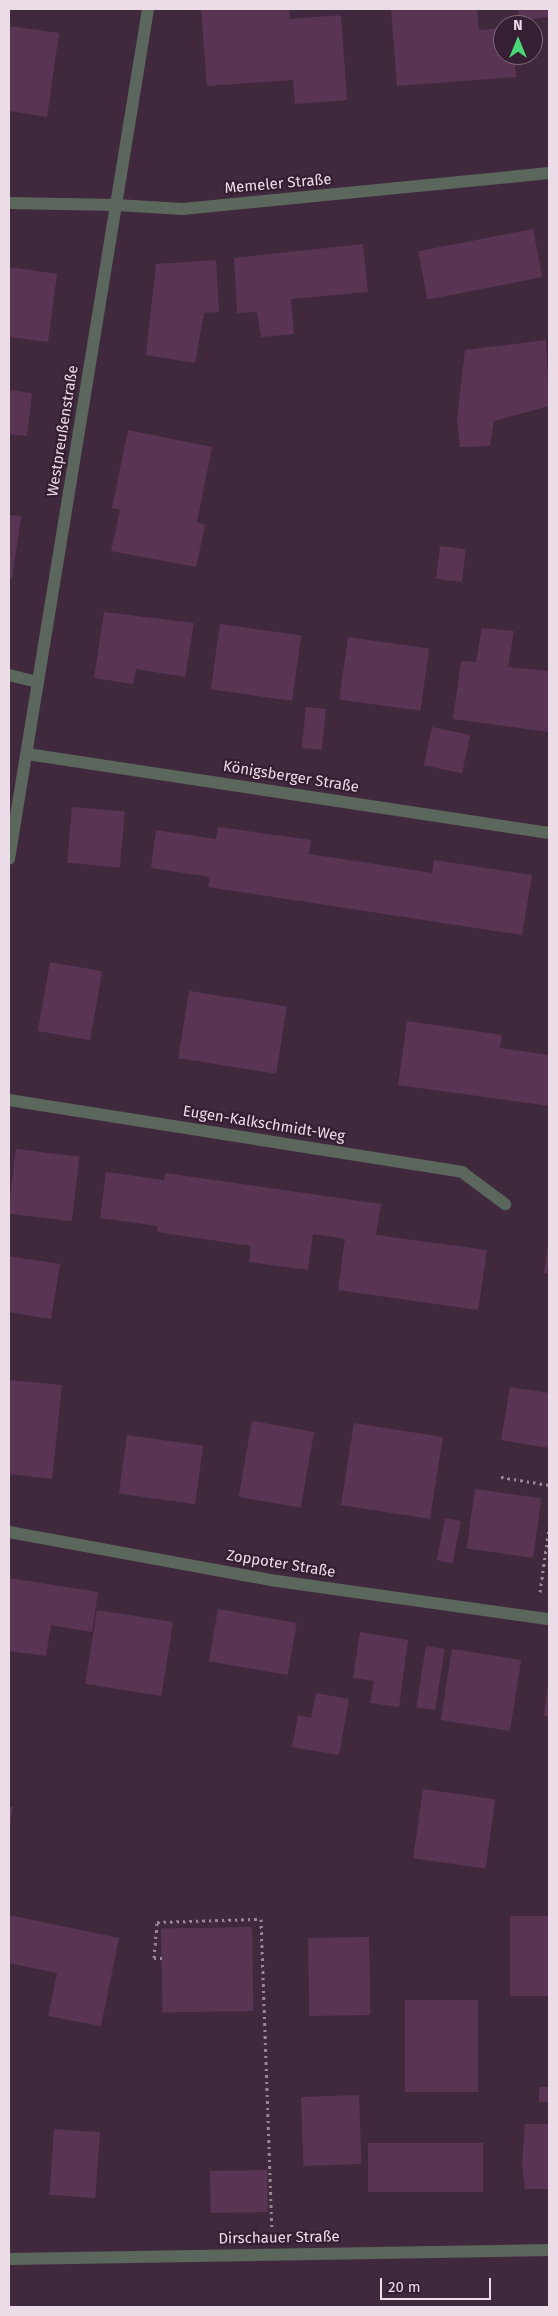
<!DOCTYPE html>
<meta charset="utf-8">
<style>
body{margin:0}
#map{position:relative;width:558px;height:2316px;overflow:hidden;background:#40293c;font-family:"Fira Sans",sans-serif}
div>[style]{position:absolute}
.building>*{inset:0;background:#593553;transform-origin:0 0}
.path>*{height:3px;margin-top:-1.5px;transform-origin:0;background:repeating-linear-gradient(90deg,#9b8897 0 2.5px,transparent 0 6.5px)}
.lane>*{height:12px;margin:-6px;padding:0 6px;transform-origin:6px;border-radius:6px;background:#5b675d}
.street>*{height:12px;margin:-6px;padding:0 6px;transform-origin:6px;border-radius:6px;background:#5b675d}
span{translate:-50% -50%;white-space:nowrap;text-align:center;line-height:1.15;-webkit-text-stroke:4.5px #361f32;paint-order:stroke}
.street-label{font-size:15px;color:#ecdce8}
.frame{position:absolute;inset:0;border:10px solid #ecdce8;pointer-events:none}
.north{position:absolute;left:493px;top:15px;width:50px;height:50px;box-sizing:border-box;background:#361f32;border:1px solid #7f6b7b;border-radius:50%;rotate:0deg;font-size:14px;font-weight:700;line-height:20px;text-align:center;color:#ecdce8}
.north::after{content:'';display:block;margin:auto;width:18px;height:22px;background:#4ad677;clip-path:polygon(50% 0,100% 100%,50% 72%,0 100%)}
.scale{position:absolute;left:380px;top:2278px;width:111px;height:22px;box-sizing:border-box;border:2px solid #ecdce8;border-top:0;padding-left:6px;font-size:15px;line-height:18px;white-space:nowrap;color:#ecdce8;-webkit-text-stroke:4px #361f32;paint-order:stroke}
</style>
<div id="map">
<div class="building">
<div style="clip-path:polygon(201px 9px,289px 9px,290px 19px,341px 15px,347px 100px,295px 104px,293px 80px,207px 86px)"></div>
<div style="clip-path:polygon(391px 9px,477px 9px,479px 30px,503px 28px,503px 55px,514px 55px,516px 77px,397px 86px)"></div>
<div style="clip-path:polygon(518px 9px,549px 9px,549px 17px,519px 20px)"></div>
<div style="clip-path:polygon(9px 26px,59px 33px,47px 117px,9px 111px)"></div>
<div style="left:533px;top:229px;width:49px;height:117px;rotate:79deg"></div>
<div style="clip-path:polygon(363px 244px,368px 292px,291px 299px,294px 334px,261px 337px,257px 312px,237px 313px,234px 258px)"></div>
<div style="clip-path:polygon(216px 260px,219px 312px,204px 313px,195px 363px,146px 355px,156px 264px)"></div>
<div style="clip-path:polygon(9px 267px,57px 274px,48px 342px,9px 337px)"></div>
<div style="clip-path:polygon(546px 340px,549px 406px,494px 421px,490px 446px,460px 447px,457px 419px,465px 350px)"></div>
<div style="clip-path:polygon(9px 390px,32px 393px,27px 436px,9px 434px)"></div>
<div style="clip-path:polygon(128px 430px,212px 447px,197px 522px,205px 525px,196px 567px,111px 551px,120px 510px,112px 508px)"></div>
<div style="clip-path:polygon(9px 515px,21px 516px,12px 579px,9px 578px)"></div>
<div style="left:440px;top:546px;width:26px;height:33px;rotate:7deg"></div>
<div style="clip-path:polygon(104px 612px,194px 623px,185px 677px,136px 669px,133px 684px,94px 678px)"></div>
<div style="left:220px;top:624px;width:82px;height:66px;rotate:8deg"></div>
<div style="clip-path:polygon(482px 628px,514px 631px,508px 667px,549px 671px,549px 732px,453px 719px,461px 661px,476px 662px)"></div>
<div style="left:348px;top:637px;width:82px;height:63px;rotate:8deg"></div>
<div style="left:306px;top:707px;width:20px;height:41px;rotate:6deg"></div>
<div style="left:432px;top:727px;width:39px;height:39px;rotate:12deg"></div>
<div style="left:72px;top:807px;width:53px;height:56px;rotate:5deg"></div>
<div style="clip-path:polygon(218px 827px,311px 840px,309px 854px,369px 863px,432px 873px,434px 860px,532px 875px,522px 935px,208px 887px,210px 877px,151px 868px,156px 830px,216px 839px)"></div>
<div style="left:50px;top:962px;width:53px;height:70px;rotate:10deg"></div>
<div style="left:189px;top:991px;width:99px;height:68px;rotate:9deg"></div>
<div style="clip-path:polygon(407px 1021px,502px 1035px,500px 1048px,549px 1055px,549px 1106px,398px 1085px)"></div>
<div style="left:16px;top:1149px;width:64px;height:65px;rotate:7deg"></div>
<div style="clip-path:polygon(106px 1172px,164px 1180px,165px 1173px,381px 1204px,376px 1235px,487px 1250px,478px 1310px,338px 1290px,345px 1239px,313px 1234px,308px 1270px,249px 1262px,251px 1246px,157px 1232px,158px 1226px,100px 1218px)"></div>
<div style="clip-path:polygon(548px 1244px,549px 1244px,549px 1274px,544px 1273px)"></div>
<div style="clip-path:polygon(9px 1256px,60px 1264px,51px 1319px,9px 1312px)"></div>
<div style="clip-path:polygon(9px 1380px,62px 1385px,52px 1479px,9px 1474px)"></div>
<div style="clip-path:polygon(510px 1387px,549px 1393px,549px 1448px,501px 1440px)"></div>
<div style="left:252px;top:1421px;width:63px;height:77px;rotate:10deg"></div>
<div style="left:354px;top:1423px;width:90px;height:83px;rotate:9deg"></div>
<div style="left:127px;top:1435px;width:77px;height:59px;rotate:8deg"></div>
<div style="left:475px;top:1489px;width:67px;height:60px;rotate:8deg"></div>
<div style="left:445px;top:1518px;width:16px;height:43px;rotate:11deg"></div>
<div style="clip-path:polygon(9px 1578px,98px 1592px,92px 1632px,51px 1625px,46px 1656px,9px 1651px)"></div>
<div style="left:218px;top:1609px;width:80px;height:53px;rotate:10deg"></div>
<div style="left:97px;top:1610px;width:77px;height:75px;rotate:9deg"></div>
<div style="clip-path:polygon(360px 1632px,408px 1640px,399px 1707px,370px 1703px,374px 1681px,353px 1678px)"></div>
<div style="left:426px;top:1646px;width:19px;height:62px;rotate:9deg"></div>
<div style="left:452px;top:1649px;width:70px;height:72px;rotate:9deg"></div>
<div style="clip-path:polygon(548px 1684px,549px 1685px,549px 1717px,544px 1716px)"></div>
<div style="clip-path:polygon(316px 1693px,349px 1699px,339px 1755px,292px 1747px,298px 1715px,311px 1718px)"></div>
<div style="left:423px;top:1789px;width:73px;height:70px;rotate:8deg"></div>
<div style="clip-path:polygon(9px 1806px,13px 1807px,10px 1827px,9px 1827px)"></div>
<div style="clip-path:polygon(9px 1915px,119px 1938px,101px 2026px,48px 2016px,57px 1973px,9px 1963px)"></div>
<div style="left:549px;top:1916px;width:80px;height:39px;rotate:90deg"></div>
<div style="left:252px;top:1927px;width:84px;height:91px;rotate:89deg"></div>
<div style="left:369px;top:1937px;width:78px;height:61px;rotate:89deg"></div>
<div style="left:405px;top:2000px;width:73px;height:92px"></div>
<div style="left:539px;top:2087px;width:10px;height:15px"></div>
<div style="left:359px;top:2095px;width:69px;height:58px;rotate:88deg"></div>
<div style="clip-path:polygon(525px 2124px,549px 2124px,549px 2189px,525px 2189px,522px 2164px)"></div>
<div style="left:54px;top:2129px;width:46px;height:66px;rotate:4deg"></div>
<div style="left:368px;top:2143px;width:115px;height:49px"></div>
<div style="left:267px;top:2170px;width:42px;height:57px;rotate:89deg"></div>
</div>
<div class="path">
<div style="left:501px;top:1477px;width:49px;rotate:9.5deg"></div>
<div style="left:540px;top:1592px;width:65px;rotate:-82deg"></div>
<div style="left:162px;top:1958px;width:8px;rotate:180deg"></div>
<div style="left:154px;top:1958px;width:36px;rotate:-85deg"></div>
<div style="left:157px;top:1922px;width:104px;rotate:-1.7deg"></div>
<div style="left:261px;top:1919px;width:310px;rotate:88deg"></div>
</div>
<div class="lane">
<div style="left:9px;top:203px;width:107px;rotate:1.1deg"></div>
</div>
<div class="street">
<div style="left:116px;top:205px;width:67px;rotate:3.4deg"></div>
<div style="left:183px;top:209px;width:368px;rotate:-5.6deg"></div>
<div style="left:9px;top:675px;width:30px;rotate:14deg"></div>
<div style="left:27px;top:754px;width:528px;rotate:8.61deg"></div>
<div style="left:9px;top:859px;width:861px;rotate:-80.71deg"></div>
<div style="left:9px;top:1100px;width:459px;rotate:9deg"></div>
<div style="left:462px;top:1172px;width:54px;rotate:36.7deg"></div>
<div style="left:9px;top:1532px;width:272px;rotate:10.4deg"></div>
<div style="left:277px;top:1581px;width:275px;rotate:8deg"></div>
<div style="left:9px;top:2259px;width:540px;rotate:-0.95deg"></div>
</div>
<div class="street-label">
<span style="left:278px;top:184px;rotate:-5deg">Memeler Straße</span>
<span style="left:63px;top:431px;rotate:-81deg">Westpreußenstraße</span>
<span style="left:291px;top:777px;rotate:9deg">Königsberger Straße</span>
<span style="left:264px;top:1124px;rotate:9deg">Eugen-Kalkschmidt-Weg</span>
<span style="left:281px;top:1564px;rotate:9deg">Zoppoter Straße</span>
<span style="left:279px;top:2238px;rotate:-1deg">Dirschauer Straße</span>
</div>
<div class="frame"></div>
<div class="north">N</div>
<div class="scale">20 m</div>
</div>
